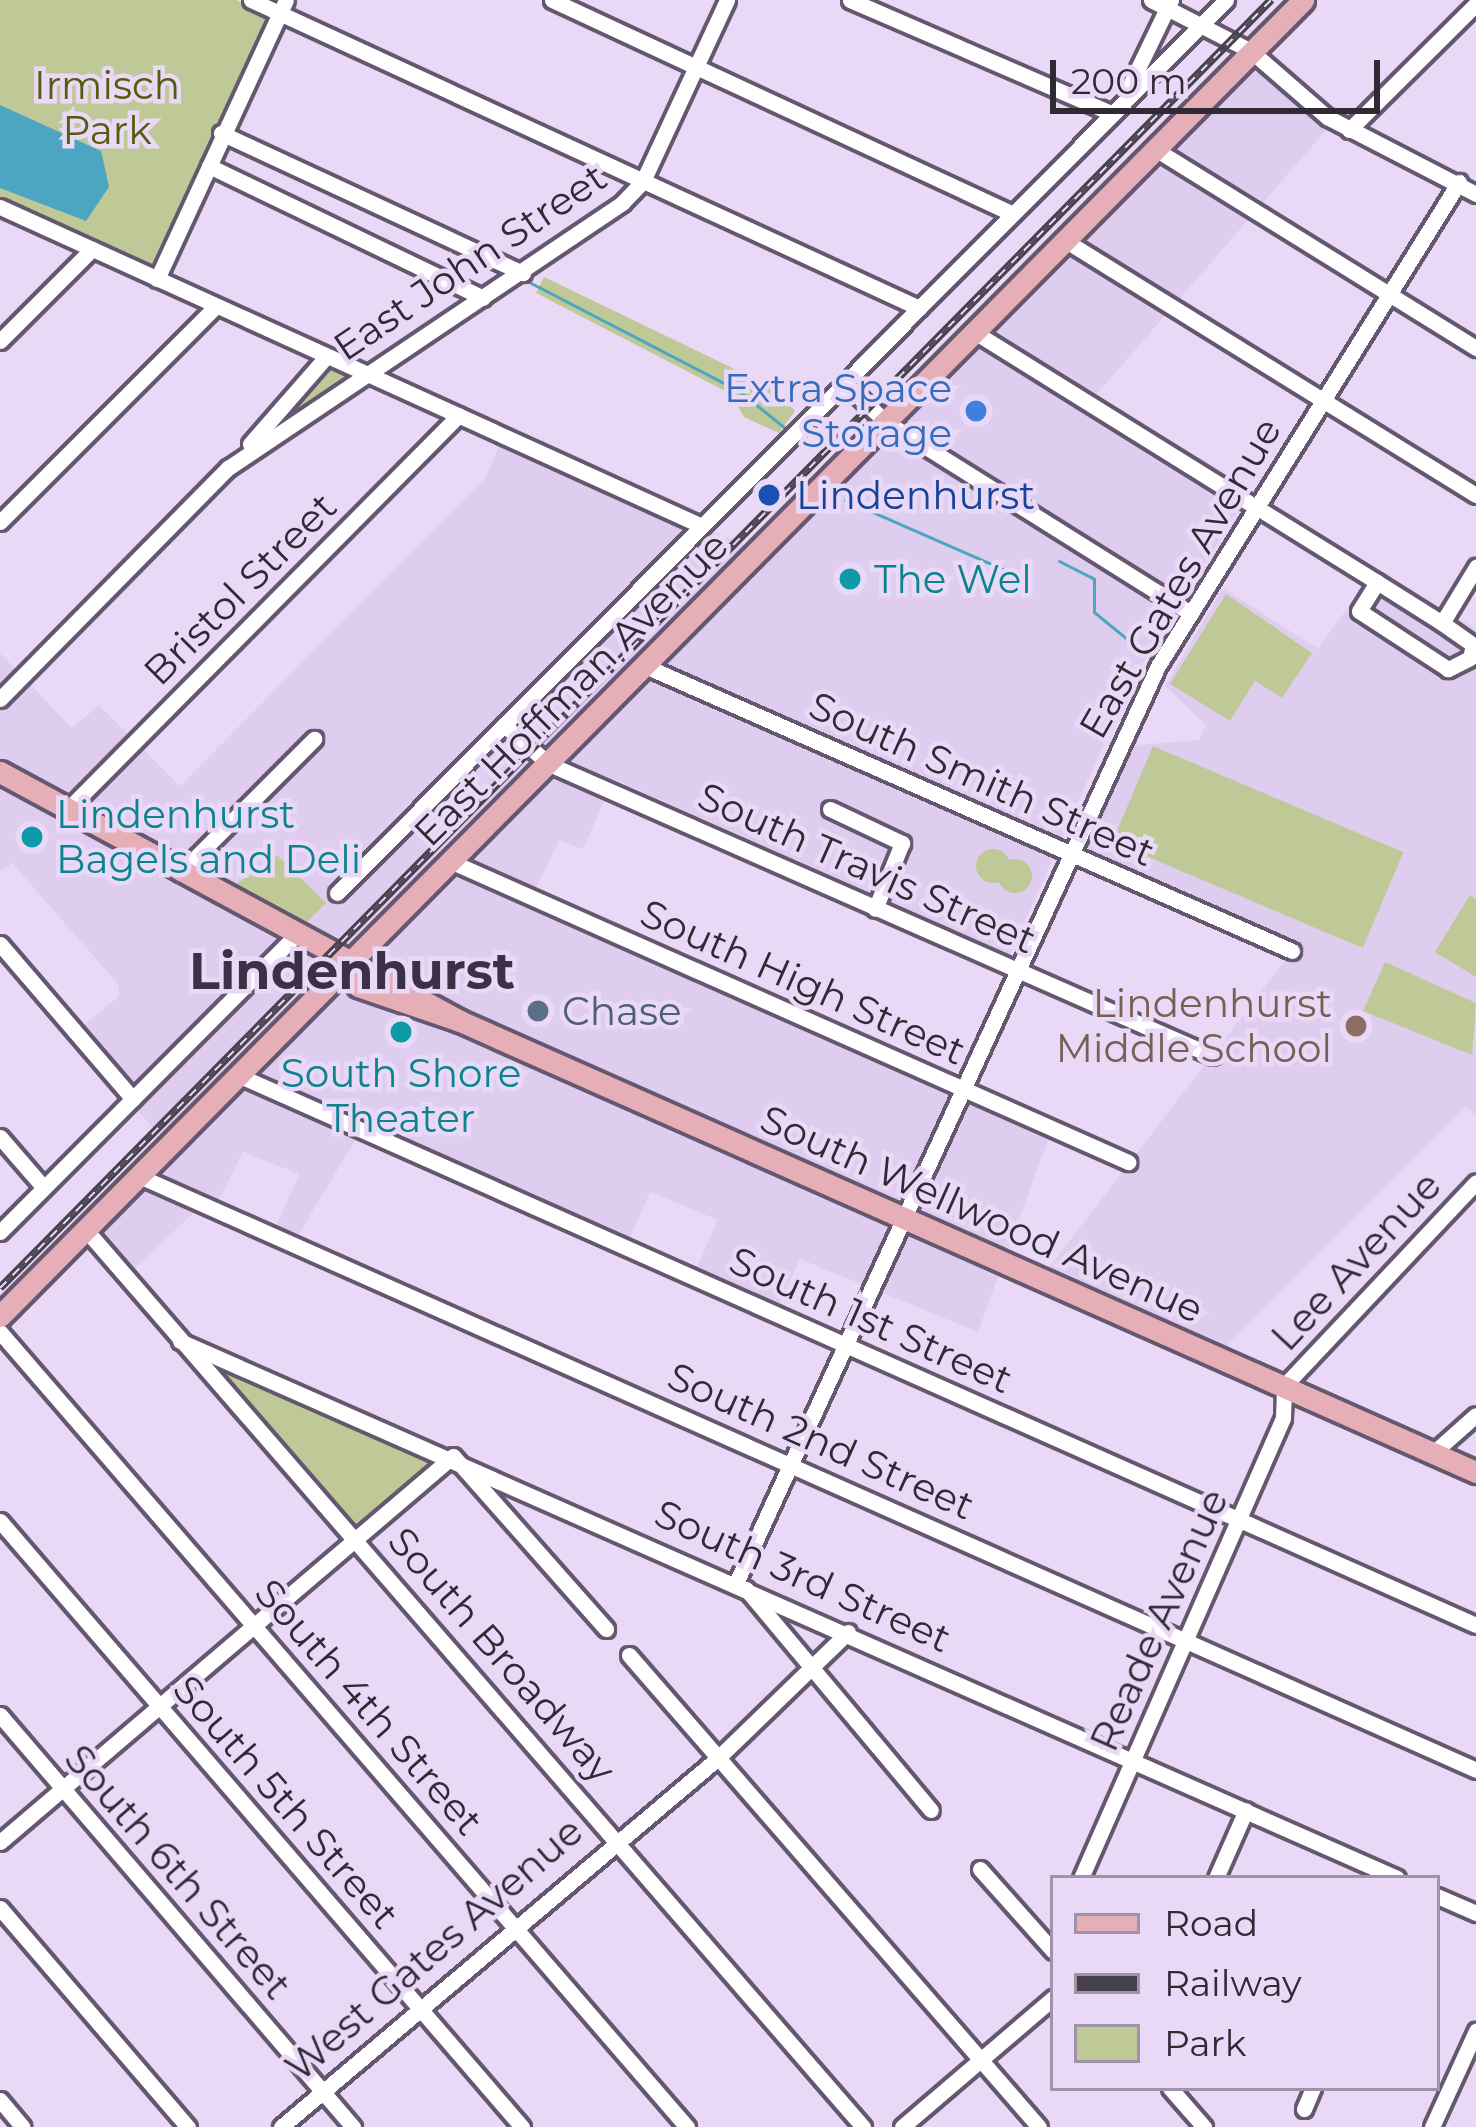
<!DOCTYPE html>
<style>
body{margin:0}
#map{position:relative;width:1476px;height:2127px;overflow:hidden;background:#e9d9f6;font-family:Montserrat,sans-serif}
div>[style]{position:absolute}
.built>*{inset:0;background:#dfcdf0}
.green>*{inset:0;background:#bfc897;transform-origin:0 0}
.round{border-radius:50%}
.water>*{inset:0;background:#4da6c1}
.stream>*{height:3px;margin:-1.5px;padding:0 1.5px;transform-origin:1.5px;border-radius:1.5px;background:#4da6c1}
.roads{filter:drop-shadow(3px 0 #655770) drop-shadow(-3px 0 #655770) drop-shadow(0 3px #655770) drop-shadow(0 -3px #655770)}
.minor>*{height:15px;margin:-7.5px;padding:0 7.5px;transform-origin:7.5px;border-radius:7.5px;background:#fff}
.major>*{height:21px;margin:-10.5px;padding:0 10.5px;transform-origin:10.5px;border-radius:10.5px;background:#e6afb8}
.rail>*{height:8px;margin-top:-4px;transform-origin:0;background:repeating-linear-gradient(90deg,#e9d9f6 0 9px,#47404d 0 18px);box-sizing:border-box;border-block:3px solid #47404d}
.dots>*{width:33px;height:33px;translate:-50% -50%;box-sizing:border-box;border:6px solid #e9d9f6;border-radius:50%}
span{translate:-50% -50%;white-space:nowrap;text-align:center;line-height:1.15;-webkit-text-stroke:9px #e9d9f6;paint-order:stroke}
.park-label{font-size:39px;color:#535d0d}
.street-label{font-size:39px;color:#302a35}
.shop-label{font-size:39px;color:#366cbe}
.right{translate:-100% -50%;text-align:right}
.transit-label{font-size:39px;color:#164399}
.left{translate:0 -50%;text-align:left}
.culture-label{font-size:39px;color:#0d838f}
.education-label{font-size:39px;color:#785e54}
.service-label{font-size:39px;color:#4e5e75}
.district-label{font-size:51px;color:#3c3047;font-weight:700}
.legend{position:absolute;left:1050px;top:1875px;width:390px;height:216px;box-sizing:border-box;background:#e9d9f6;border:3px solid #9f93a9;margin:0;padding:15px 21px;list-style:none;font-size:36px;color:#302a35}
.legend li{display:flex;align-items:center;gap:24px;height:60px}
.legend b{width:60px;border:3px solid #9f93a9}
.scale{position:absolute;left:1050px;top:60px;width:330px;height:54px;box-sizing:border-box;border:6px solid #302a35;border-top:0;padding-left:15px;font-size:36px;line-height:42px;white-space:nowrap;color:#302a35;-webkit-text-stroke:9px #e9d9f6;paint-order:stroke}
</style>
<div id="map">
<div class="built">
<div style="clip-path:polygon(1254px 67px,1327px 129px,1096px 395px,1251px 489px,1131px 683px,1010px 955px,614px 779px,583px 849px,559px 840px,533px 895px,1053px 1126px,978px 1332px,800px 1259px,776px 1312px,693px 1276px,718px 1220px,650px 1192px,627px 1245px,363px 1127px,294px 1242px,274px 1232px,299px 1174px,243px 1152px,216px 1206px,206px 1201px,129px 1274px,90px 1230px,172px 1149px,71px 1036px,119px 996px,118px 984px,12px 863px,0 871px,0 653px,72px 728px,99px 705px,180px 786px,486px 477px,502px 439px,767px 555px)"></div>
<div style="clip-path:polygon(1376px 568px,1476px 629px,1476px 1116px,1466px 1106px,1227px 1346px,1048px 1269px,1295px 947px,1083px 846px,1135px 745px,1199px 740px,1206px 725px,1165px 686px,1223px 588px,1318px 649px)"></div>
</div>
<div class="green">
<div style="clip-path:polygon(0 0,236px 0,268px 15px,152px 264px,0 200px)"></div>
<div style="clip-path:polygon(544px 277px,776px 389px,795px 411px,779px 433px,744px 417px,731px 394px,536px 293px)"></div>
<div style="clip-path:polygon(329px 366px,350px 377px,271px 429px,272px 425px)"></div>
<div style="clip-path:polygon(1226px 594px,1312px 653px,1282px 698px,1255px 681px,1230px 721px,1170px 684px)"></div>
<div style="left:1153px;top:746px;width:272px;height:104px;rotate:23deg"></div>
<div class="round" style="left:976px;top:849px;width:34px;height:34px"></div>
<div style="clip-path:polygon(277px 855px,326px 903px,293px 936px,221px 895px)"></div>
<div class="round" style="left:998px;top:859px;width:34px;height:34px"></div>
<div style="clip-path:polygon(1470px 895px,1476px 899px,1476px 977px,1435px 952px)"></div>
<div style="clip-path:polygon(1385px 962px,1476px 1003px,1472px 1055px,1363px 1011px)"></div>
<div style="clip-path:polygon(196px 1353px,440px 1459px,357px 1529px)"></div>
</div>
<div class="water">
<div style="clip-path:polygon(0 105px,101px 151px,109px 187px,86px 221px,0 188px)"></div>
</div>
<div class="stream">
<div style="left:529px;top:282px;width:237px;rotate:27.4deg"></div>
<div style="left:739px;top:391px;width:59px;rotate:38.8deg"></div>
<div style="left:845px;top:500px;width:180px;rotate:23.6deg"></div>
<div style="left:1059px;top:561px;width:39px;rotate:27deg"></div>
<div style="left:1094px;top:579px;width:33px;rotate:90deg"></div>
<div style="left:1094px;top:612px;width:63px;rotate:39.2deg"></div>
</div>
<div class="roads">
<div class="minor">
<div style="left:251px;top:0;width:736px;rotate:24.75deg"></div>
<div style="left:552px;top:0;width:508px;rotate:24.9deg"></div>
<div style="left:850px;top:0;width:284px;rotate:23.4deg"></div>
<div style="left:1151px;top:0;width:112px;rotate:27deg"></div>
<div style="left:1251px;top:51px;width:101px;rotate:41deg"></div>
<div style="left:1327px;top:117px;width:168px;rotate:27.3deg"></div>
<div style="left:1128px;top:89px;width:99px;rotate:-64.2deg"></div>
<div style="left:1349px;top:130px;width:179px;rotate:-44.8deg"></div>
<div style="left:221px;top:133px;width:333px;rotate:24.9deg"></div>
<div style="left:1155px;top:149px;width:378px;rotate:31.8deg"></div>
<div style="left:209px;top:166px;width:304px;rotate:25.7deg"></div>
<div style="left:0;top:207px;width:771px;rotate:24.44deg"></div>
<div style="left:1066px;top:241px;width:482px;rotate:31.8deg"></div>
<div style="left:157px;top:279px;width:307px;rotate:-65.2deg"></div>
<div style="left:976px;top:333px;width:330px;rotate:31.9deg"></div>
<div style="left:1256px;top:507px;width:142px;rotate:31.8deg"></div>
<div style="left:1377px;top:582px;width:77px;rotate:32.2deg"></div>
<div style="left:1442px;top:623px;width:38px;rotate:35deg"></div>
<div style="left:1473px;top:645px;width:13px;rotate:103deg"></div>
<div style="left:1470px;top:658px;width:25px;rotate:153deg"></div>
<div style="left:1448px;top:669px;width:106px;rotate:-146.9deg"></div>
<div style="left:1359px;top:611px;width:34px;rotate:-58deg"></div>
<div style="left:0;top:341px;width:130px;rotate:-45deg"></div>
<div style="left:843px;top:382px;width:59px;rotate:42.9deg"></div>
<div style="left:886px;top:422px;width:360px;rotate:32.1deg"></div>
<div style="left:250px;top:444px;width:116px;rotate:-48.9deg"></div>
<div style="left:0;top:522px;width:303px;rotate:-45deg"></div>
<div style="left:1442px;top:623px;width:66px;rotate:-58.7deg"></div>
<div style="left:645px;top:666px;width:707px;rotate:23.77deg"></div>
<div style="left:0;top:699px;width:325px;rotate:-45.4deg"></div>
<div style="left:228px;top:468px;width:475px;rotate:-33.9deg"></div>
<div style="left:622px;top:203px;width:30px;rotate:-46deg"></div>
<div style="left:643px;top:181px;width:200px;rotate:-65.1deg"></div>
<div style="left:504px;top:725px;width:60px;rotate:40.9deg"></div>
<div style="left:549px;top:764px;width:725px;rotate:23.74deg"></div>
<div style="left:830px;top:809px;width:80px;rotate:25.3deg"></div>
<div style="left:902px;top:843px;width:71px;rotate:112.2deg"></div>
<div style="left:67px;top:810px;width:556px;rotate:-45.22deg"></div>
<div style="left:452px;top:862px;width:740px;rotate:23.93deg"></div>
<div style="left:180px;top:873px;width:190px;rotate:-45deg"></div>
<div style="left:337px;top:893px;width:1260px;rotate:-45.13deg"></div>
<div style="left:0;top:944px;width:204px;rotate:49.4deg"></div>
<div style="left:240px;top:1076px;width:1352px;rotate:23.95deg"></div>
<div style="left:0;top:1137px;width:67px;rotate:49.2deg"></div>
<div style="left:139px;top:1176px;width:1463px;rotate:23.95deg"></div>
<div style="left:86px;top:1230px;width:1187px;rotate:49.1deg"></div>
<div style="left:0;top:1232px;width:415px;rotate:-45.1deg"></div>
<div style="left:0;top:1332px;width:1051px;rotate:49.17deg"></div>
<div style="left:180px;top:1341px;width:1330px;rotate:23.81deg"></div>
<div style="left:1433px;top:1453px;width:57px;rotate:-41.5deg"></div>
<div style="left:0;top:1521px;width:800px;rotate:49.26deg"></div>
<div style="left:736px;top:1583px;width:1009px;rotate:-65.29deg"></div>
<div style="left:1158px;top:666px;width:570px;rotate:-58.12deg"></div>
<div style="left:746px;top:1589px;width:288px;rotate:50.1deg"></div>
<div style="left:629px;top:1655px;width:625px;rotate:49.02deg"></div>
<div style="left:0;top:1715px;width:543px;rotate:49.41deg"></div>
<div style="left:0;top:1842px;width:595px;rotate:-40.43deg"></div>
<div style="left:453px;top:1456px;width:231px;rotate:48.5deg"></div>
<div style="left:980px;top:1869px;width:110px;rotate:48.3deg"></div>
<div style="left:1081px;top:1878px;width:502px;rotate:-66.29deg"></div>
<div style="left:1283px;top:1418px;width:32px;rotate:-88deg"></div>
<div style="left:1284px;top:1386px;width:280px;rotate:-46.7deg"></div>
<div style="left:1216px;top:1878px;width:74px;rotate:-66.2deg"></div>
<div style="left:1437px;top:1896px;width:43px;rotate:23.6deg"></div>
<div style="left:0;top:1908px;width:289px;rotate:49.4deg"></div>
<div style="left:1170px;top:2088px;width:52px;rotate:48.9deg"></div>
<div style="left:0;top:2100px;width:35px;rotate:50deg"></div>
<div style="left:1304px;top:2109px;width:23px;rotate:-67deg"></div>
<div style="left:281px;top:2127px;width:572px;rotate:-40.18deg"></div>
<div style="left:718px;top:1758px;width:181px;rotate:-44.1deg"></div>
<div style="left:902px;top:2127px;width:199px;rotate:-40.5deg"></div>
<div style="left:1432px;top:2127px;width:106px;rotate:-65.4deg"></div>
</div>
<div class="major">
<div style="left:0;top:772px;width:523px;rotate:28.43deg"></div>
<div style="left:347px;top:969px;width:20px;rotate:57deg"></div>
<div style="left:358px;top:986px;width:108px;rotate:18.9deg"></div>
<div style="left:460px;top:1021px;width:1112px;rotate:23.94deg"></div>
<div style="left:0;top:1316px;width:1852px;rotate:-45.28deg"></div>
</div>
</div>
<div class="rail">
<div style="left:0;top:1288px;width:1810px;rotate:-45.38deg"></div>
</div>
<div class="dots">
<div style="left:976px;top:411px;background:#3f7fe0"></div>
<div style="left:769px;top:495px;background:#1a4fb4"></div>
<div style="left:850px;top:579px;background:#0f9aa8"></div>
<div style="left:32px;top:837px;background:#0f9aa8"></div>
<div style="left:538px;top:1011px;background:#5c6f8a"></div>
<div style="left:1356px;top:1026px;background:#8d6e63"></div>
<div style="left:401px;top:1032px;background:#0f9aa8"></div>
</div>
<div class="park-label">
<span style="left:107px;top:108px">Irmisch<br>Park</span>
</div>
<div class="street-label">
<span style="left:470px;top:262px;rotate:-34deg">East John Street</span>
<span style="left:1180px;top:578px;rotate:-60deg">East Gates Avenue</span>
<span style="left:240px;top:589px;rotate:-45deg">Bristol Street</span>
<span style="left:571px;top:689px;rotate:-45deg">East Hoffman Avenue</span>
<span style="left:982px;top:779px;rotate:24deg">South Smith Street</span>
<span style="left:867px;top:868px;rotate:24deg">South Travis Street</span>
<span style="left:803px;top:982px;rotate:24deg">South High Street</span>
<span style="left:982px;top:1214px;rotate:24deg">South Wellwood Avenue</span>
<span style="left:1356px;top:1261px;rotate:-47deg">Lee Avenue</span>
<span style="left:871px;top:1320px;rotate:24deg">South 1st Street</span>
<span style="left:821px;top:1441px;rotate:24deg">South 2nd Street</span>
<span style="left:803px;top:1576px;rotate:24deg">South 3rd Street</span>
<span style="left:1159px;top:1620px;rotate:-66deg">Reade Avenue</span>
<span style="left:502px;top:1655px;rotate:49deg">South Broadway</span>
<span style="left:369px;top:1707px;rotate:49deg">South 4th Street</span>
<span style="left:286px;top:1802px;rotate:49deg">South 5th Street</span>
<span style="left:178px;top:1872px;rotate:49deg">South 6th Street</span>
<span style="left:434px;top:1949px;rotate:-41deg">West Gates Avenue</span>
</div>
<div class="shop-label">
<span class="right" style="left:952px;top:411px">Extra Space<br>Storage</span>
</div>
<div class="transit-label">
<span class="left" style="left:796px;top:495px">Lindenhurst</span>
</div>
<div class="culture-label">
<span class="left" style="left:874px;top:579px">The Wel</span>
<span class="left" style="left:56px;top:837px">Lindenhurst<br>Bagels and Deli</span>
<span style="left:401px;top:1096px">South Shore<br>Theater</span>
</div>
<div class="education-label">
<span class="right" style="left:1332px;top:1026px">Lindenhurst<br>Middle School</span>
</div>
<div class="service-label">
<span class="left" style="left:562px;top:1011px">Chase</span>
</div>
<div class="district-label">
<span style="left:352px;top:971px">Lindenhurst</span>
</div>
<ul class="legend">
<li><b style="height:15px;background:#e6afb8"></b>Road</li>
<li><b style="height:15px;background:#47404d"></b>Railway</li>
<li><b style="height:33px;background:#bfc897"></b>Park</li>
</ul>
<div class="scale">200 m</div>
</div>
